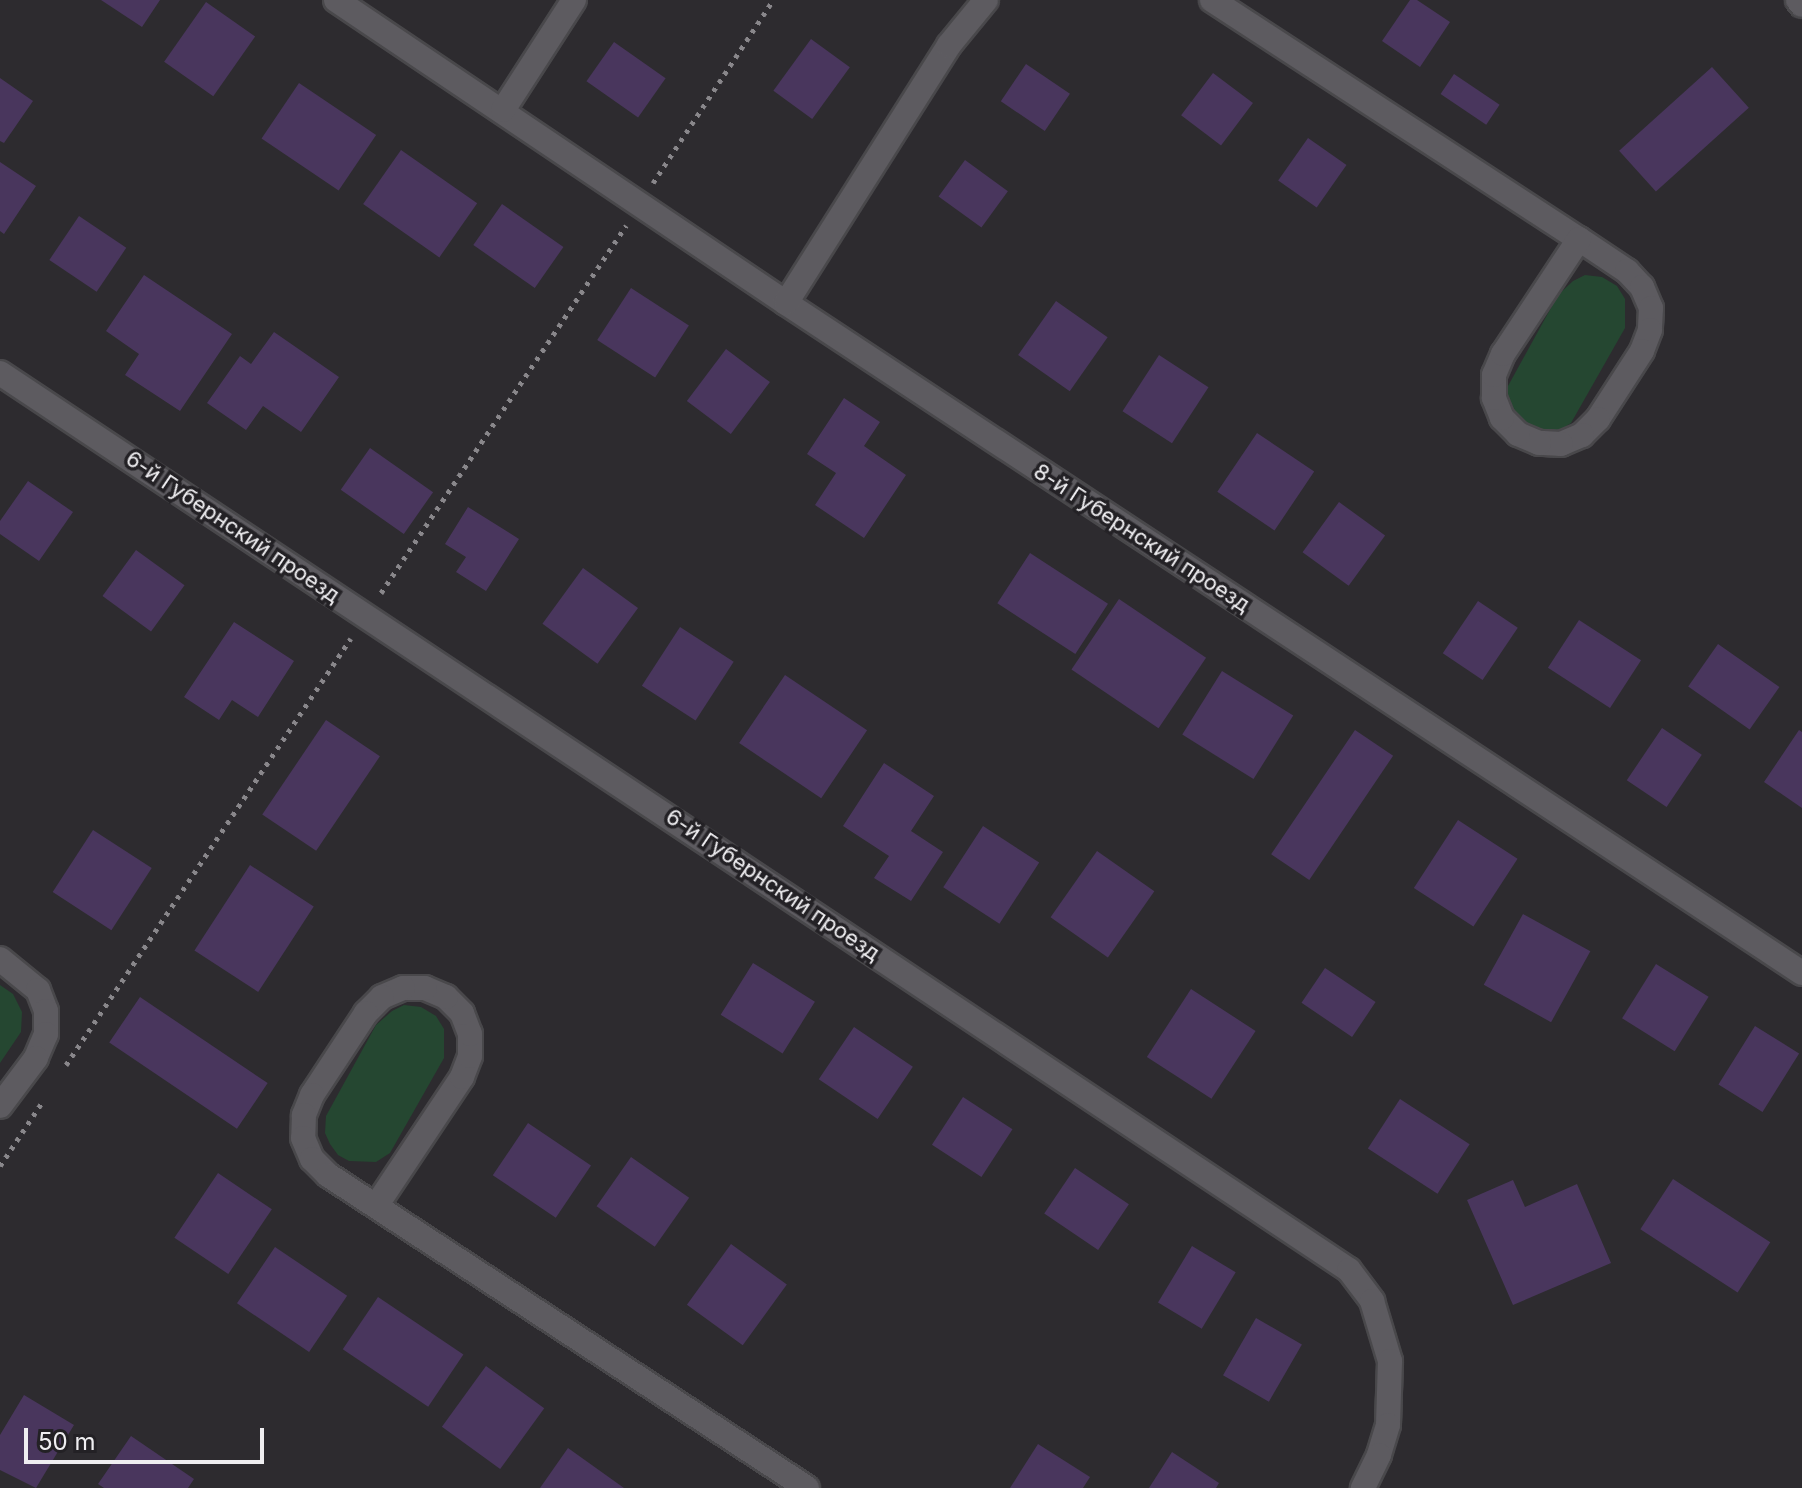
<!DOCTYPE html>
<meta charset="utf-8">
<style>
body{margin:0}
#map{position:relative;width:1802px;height:1488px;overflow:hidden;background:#2d2b2f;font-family:Inter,sans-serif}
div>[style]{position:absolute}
.green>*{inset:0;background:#254731}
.building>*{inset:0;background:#49365d;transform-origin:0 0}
.path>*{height:5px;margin-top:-2.5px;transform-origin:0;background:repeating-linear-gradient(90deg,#89878b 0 4px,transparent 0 10px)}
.roads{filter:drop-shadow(2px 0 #49484b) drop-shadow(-2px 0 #49484b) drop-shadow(0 2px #49484b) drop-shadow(0 -2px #49484b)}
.minor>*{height:24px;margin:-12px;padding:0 12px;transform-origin:12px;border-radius:12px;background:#5d5b60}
.tertiary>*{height:24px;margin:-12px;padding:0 12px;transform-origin:12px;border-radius:12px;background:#5d5b60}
span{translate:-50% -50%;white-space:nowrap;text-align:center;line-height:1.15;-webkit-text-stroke:7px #232125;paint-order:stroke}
.street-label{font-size:22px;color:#efeef1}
.scale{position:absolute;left:24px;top:1428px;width:240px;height:36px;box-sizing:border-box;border:4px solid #efeef1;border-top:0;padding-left:10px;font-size:24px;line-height:28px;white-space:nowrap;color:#efeef1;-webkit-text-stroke:6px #232125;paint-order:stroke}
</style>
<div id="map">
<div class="green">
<div style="clip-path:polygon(1585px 275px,1602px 277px,1617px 286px,1625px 299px,1625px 328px,1571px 423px,1557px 432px,1544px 433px,1519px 425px,1506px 403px,1508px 386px,1558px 295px,1573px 281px)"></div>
<div style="clip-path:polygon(0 985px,13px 994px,22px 1012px,21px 1032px,0 1063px)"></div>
<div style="clip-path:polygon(404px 1005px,421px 1007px,436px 1016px,444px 1029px,444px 1058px,390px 1153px,376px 1162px,349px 1161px,338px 1155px,330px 1144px,325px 1133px,326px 1116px,376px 1025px,392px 1011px)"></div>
</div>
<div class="building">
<div style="clip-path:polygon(101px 0,160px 0,142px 27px)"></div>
<div style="clip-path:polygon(1410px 0,1417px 0,1450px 22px,1420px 67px,1382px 41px)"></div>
<div style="left:206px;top:2px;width:60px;height:73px;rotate:35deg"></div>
<div style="left:811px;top:39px;width:48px;height:64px;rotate:36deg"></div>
<div style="left:614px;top:42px;width:63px;height:48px;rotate:35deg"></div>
<div style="left:1026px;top:64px;width:53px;height:45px;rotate:34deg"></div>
<div style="left:1712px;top:67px;width:55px;height:125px;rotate:48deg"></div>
<div style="left:1213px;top:73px;width:50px;height:53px;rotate:37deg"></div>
<div style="left:1454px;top:74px;width:55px;height:24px;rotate:34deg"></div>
<div style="clip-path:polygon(0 78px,33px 101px,4px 143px,0 141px)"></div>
<div style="left:299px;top:83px;width:93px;height:67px;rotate:34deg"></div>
<div style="left:1308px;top:138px;width:47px;height:52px;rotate:35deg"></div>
<div style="left:401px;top:150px;width:93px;height:66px;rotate:35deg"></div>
<div style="left:965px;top:160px;width:53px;height:45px;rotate:36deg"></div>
<div style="clip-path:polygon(0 162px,36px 186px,4px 234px,0 231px)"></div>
<div style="left:502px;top:204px;width:75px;height:50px;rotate:35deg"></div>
<div style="left:79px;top:216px;width:57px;height:53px;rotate:34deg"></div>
<div style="clip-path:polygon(144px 275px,232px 334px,180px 411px,125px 375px,139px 354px,106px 331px)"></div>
<div style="left:631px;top:288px;width:69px;height:62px;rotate:33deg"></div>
<div style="left:1056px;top:301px;width:63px;height:66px;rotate:35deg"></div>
<div style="clip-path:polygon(274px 332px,339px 377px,301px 432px,263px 406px,246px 430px,207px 403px,240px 356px,251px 364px)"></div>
<div style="left:726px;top:349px;width:55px;height:65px;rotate:37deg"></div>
<div style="left:1159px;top:355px;width:59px;height:67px;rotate:33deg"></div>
<div style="clip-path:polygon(844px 398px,880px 422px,864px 446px,906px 475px,864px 538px,815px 505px,836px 473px,807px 454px)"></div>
<div style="left:1257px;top:433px;width:69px;height:71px;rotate:34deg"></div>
<div style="left:370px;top:448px;width:77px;height:51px;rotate:35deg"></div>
<div style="clip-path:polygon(28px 481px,73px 512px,39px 561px,0 534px,0 521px)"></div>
<div style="left:1339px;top:502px;width:57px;height:62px;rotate:36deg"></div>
<div style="clip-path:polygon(468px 507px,519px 539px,486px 591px,456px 572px,466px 557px,445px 544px)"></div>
<div style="left:136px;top:550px;width:60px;height:57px;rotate:36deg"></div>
<div style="left:1030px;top:553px;width:93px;height:60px;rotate:33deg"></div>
<div style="left:583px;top:568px;width:68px;height:69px;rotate:36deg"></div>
<div style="left:1119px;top:599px;width:105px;height:85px;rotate:34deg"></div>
<div style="left:1478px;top:601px;width:48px;height:63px;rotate:34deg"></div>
<div style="left:1579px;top:620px;width:74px;height:57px;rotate:33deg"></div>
<div style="clip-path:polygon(234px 622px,294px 661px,258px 717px,232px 700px,219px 720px,184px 697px)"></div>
<div style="left:680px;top:627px;width:64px;height:70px;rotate:33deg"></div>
<div style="left:1718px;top:644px;width:75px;height:52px;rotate:35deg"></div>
<div style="left:1222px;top:671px;width:84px;height:75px;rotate:32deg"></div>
<div style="left:785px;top:675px;width:99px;height:82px;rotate:34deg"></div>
<div style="left:326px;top:720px;width:65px;height:114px;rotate:34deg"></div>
<div style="left:1662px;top:728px;width:48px;height:63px;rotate:34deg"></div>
<div style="left:1355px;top:730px;width:46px;height:150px;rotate:34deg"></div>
<div style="clip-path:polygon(1799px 730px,1802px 732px,1802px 808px,1764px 782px)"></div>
<div style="clip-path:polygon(884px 763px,934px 796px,911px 831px,943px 852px,911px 901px,874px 878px,889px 856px,843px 826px)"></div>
<div style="left:1458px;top:820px;width:71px;height:81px;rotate:33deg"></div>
<div style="left:983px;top:826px;width:67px;height:73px;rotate:33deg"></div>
<div style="left:93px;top:830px;width:70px;height:74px;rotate:33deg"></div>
<div style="left:1097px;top:851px;width:70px;height:81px;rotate:35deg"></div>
<div style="left:250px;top:865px;width:76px;height:102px;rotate:33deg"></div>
<div style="left:1523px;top:914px;width:77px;height:81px;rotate:29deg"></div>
<div style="left:753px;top:963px;width:73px;height:61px;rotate:32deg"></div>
<div style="left:1656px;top:964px;width:62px;height:64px;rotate:32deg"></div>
<div style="left:1325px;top:968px;width:61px;height:42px;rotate:34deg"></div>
<div style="left:1191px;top:989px;width:77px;height:81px;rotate:33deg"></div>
<div style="left:140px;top:997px;width:154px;height:55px;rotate:34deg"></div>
<div style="left:1755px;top:1026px;width:52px;height:69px;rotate:32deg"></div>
<div style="left:854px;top:1027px;width:71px;height:63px;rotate:34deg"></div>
<div style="left:963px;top:1097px;width:59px;height:57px;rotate:33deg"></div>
<div style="left:1400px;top:1099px;width:83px;height:59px;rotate:33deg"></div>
<div style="left:528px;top:1123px;width:76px;height:63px;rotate:34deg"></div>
<div style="left:631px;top:1157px;width:71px;height:60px;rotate:35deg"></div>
<div style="left:1075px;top:1168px;width:65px;height:55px;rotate:34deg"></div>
<div style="left:218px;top:1173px;width:65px;height:78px;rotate:34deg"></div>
<div style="left:1673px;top:1179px;width:116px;height:60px;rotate:33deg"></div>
<div style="clip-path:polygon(1513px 1180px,1525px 1207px,1577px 1184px,1611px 1263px,1513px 1305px,1467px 1200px)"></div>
<div style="left:731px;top:1244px;width:69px;height:75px;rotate:36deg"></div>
<div style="left:1192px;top:1246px;width:51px;height:66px;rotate:31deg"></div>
<div style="left:275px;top:1247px;width:87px;height:68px;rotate:34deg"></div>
<div style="left:378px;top:1297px;width:103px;height:63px;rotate:34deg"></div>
<div style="left:1256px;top:1318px;width:53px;height:66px;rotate:30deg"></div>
<div style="left:486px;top:1366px;width:72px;height:75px;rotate:36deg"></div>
<div style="clip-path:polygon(24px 1395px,74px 1425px,36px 1488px,0 1470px,0 1435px)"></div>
<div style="clip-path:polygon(131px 1436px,194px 1479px,188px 1488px,104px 1488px,98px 1484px)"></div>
<div style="clip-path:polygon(1038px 1444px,1090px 1477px,1083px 1488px,1010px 1488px)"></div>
<div style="clip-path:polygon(568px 1448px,624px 1488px,540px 1488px)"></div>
<div style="clip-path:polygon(1172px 1452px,1219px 1483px,1216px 1488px,1149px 1488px)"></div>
</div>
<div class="path">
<div style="left:653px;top:183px;width:219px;rotate:-56.7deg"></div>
<div style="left:381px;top:593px;width:442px;rotate:-56.3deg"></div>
<div style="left:66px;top:1065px;width:513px;rotate:-56.28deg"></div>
<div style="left:0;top:1166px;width:78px;rotate:-56.5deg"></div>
</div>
<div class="roads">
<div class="minor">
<div style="left:336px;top:0;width:543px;rotate:33.95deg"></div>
<div style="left:786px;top:303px;width:1217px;rotate:33.4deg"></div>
<div style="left:1212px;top:0;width:438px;rotate:33.1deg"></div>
<div style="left:1579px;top:239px;width:58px;rotate:33.7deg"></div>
<div style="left:1627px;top:271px;width:22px;rotate:47deg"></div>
<div style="left:1642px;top:287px;width:23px;rotate:67deg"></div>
<div style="left:1651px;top:308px;width:22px;rotate:93deg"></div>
<div style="left:1650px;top:330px;width:22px;rotate:111deg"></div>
<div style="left:1642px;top:351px;width:81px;rotate:122.9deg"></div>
<div style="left:1598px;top:419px;width:23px;rotate:135deg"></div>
<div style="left:1582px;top:435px;width:23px;rotate:157deg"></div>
<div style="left:1561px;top:444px;width:22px;rotate:-177deg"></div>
<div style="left:1539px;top:443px;width:23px;rotate:-157deg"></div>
<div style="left:1518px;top:434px;width:23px;rotate:-135deg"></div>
<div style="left:1502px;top:418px;width:22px;rotate:-112deg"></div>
<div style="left:1494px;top:398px;width:23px;rotate:-90deg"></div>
<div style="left:1494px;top:375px;width:23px;rotate:-67deg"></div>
<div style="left:1503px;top:354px;width:138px;rotate:-56.5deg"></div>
<div style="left:503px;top:110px;width:131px;rotate:-57.2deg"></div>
<div style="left:786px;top:303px;width:305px;rotate:-57.7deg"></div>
<div style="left:949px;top:45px;width:58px;rotate:-50.6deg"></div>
<div style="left:0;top:373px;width:1620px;rotate:33.62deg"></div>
<div style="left:1349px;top:1270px;width:39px;rotate:53deg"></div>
<div style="left:1372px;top:1301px;width:63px;rotate:73.3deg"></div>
<div style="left:1390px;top:1361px;width:64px;rotate:91.8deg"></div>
<div style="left:1388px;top:1425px;width:31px;rotate:107deg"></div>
<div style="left:1379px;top:1455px;width:37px;rotate:116deg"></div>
<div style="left:0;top:959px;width:49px;rotate:39.2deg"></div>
<div style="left:38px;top:990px;width:22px;rotate:69deg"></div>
<div style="left:46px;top:1011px;width:23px;rotate:90deg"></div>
<div style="left:46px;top:1034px;width:26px;rotate:113deg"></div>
<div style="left:36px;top:1058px;width:60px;rotate:126.9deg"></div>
<div style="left:376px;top:1206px;width:155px;rotate:-56.3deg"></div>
<div style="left:462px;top:1077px;width:22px;rotate:-69deg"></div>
<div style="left:470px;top:1056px;width:22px;rotate:-90deg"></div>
<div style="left:470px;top:1034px;width:22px;rotate:-111deg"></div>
<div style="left:462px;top:1013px;width:23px;rotate:-135deg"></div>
<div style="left:446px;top:997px;width:23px;rotate:-157deg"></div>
<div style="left:425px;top:988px;width:22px;rotate:180deg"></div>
<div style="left:403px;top:988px;width:23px;rotate:157deg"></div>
<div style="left:382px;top:997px;width:23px;rotate:135deg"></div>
<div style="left:366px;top:1013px;width:98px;rotate:123.4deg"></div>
<div style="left:312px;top:1095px;width:22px;rotate:112deg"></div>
<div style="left:304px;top:1115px;width:23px;rotate:92deg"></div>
<div style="left:303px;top:1138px;width:23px;rotate:67deg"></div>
<div style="left:312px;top:1159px;width:23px;rotate:45deg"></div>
<div style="left:328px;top:1175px;width:572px;rotate:33.16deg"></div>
</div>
<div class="tertiary">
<div style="left:1798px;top:0;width:6px;rotate:51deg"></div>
</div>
</div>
<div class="street-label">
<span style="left:233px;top:527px;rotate:34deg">6-й Губернский проезд</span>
<span style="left:1142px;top:538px;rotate:33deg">8-й Губернский проезд</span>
<span style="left:773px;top:885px;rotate:34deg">6-й Губернский проезд</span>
</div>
<div class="scale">50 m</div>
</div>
